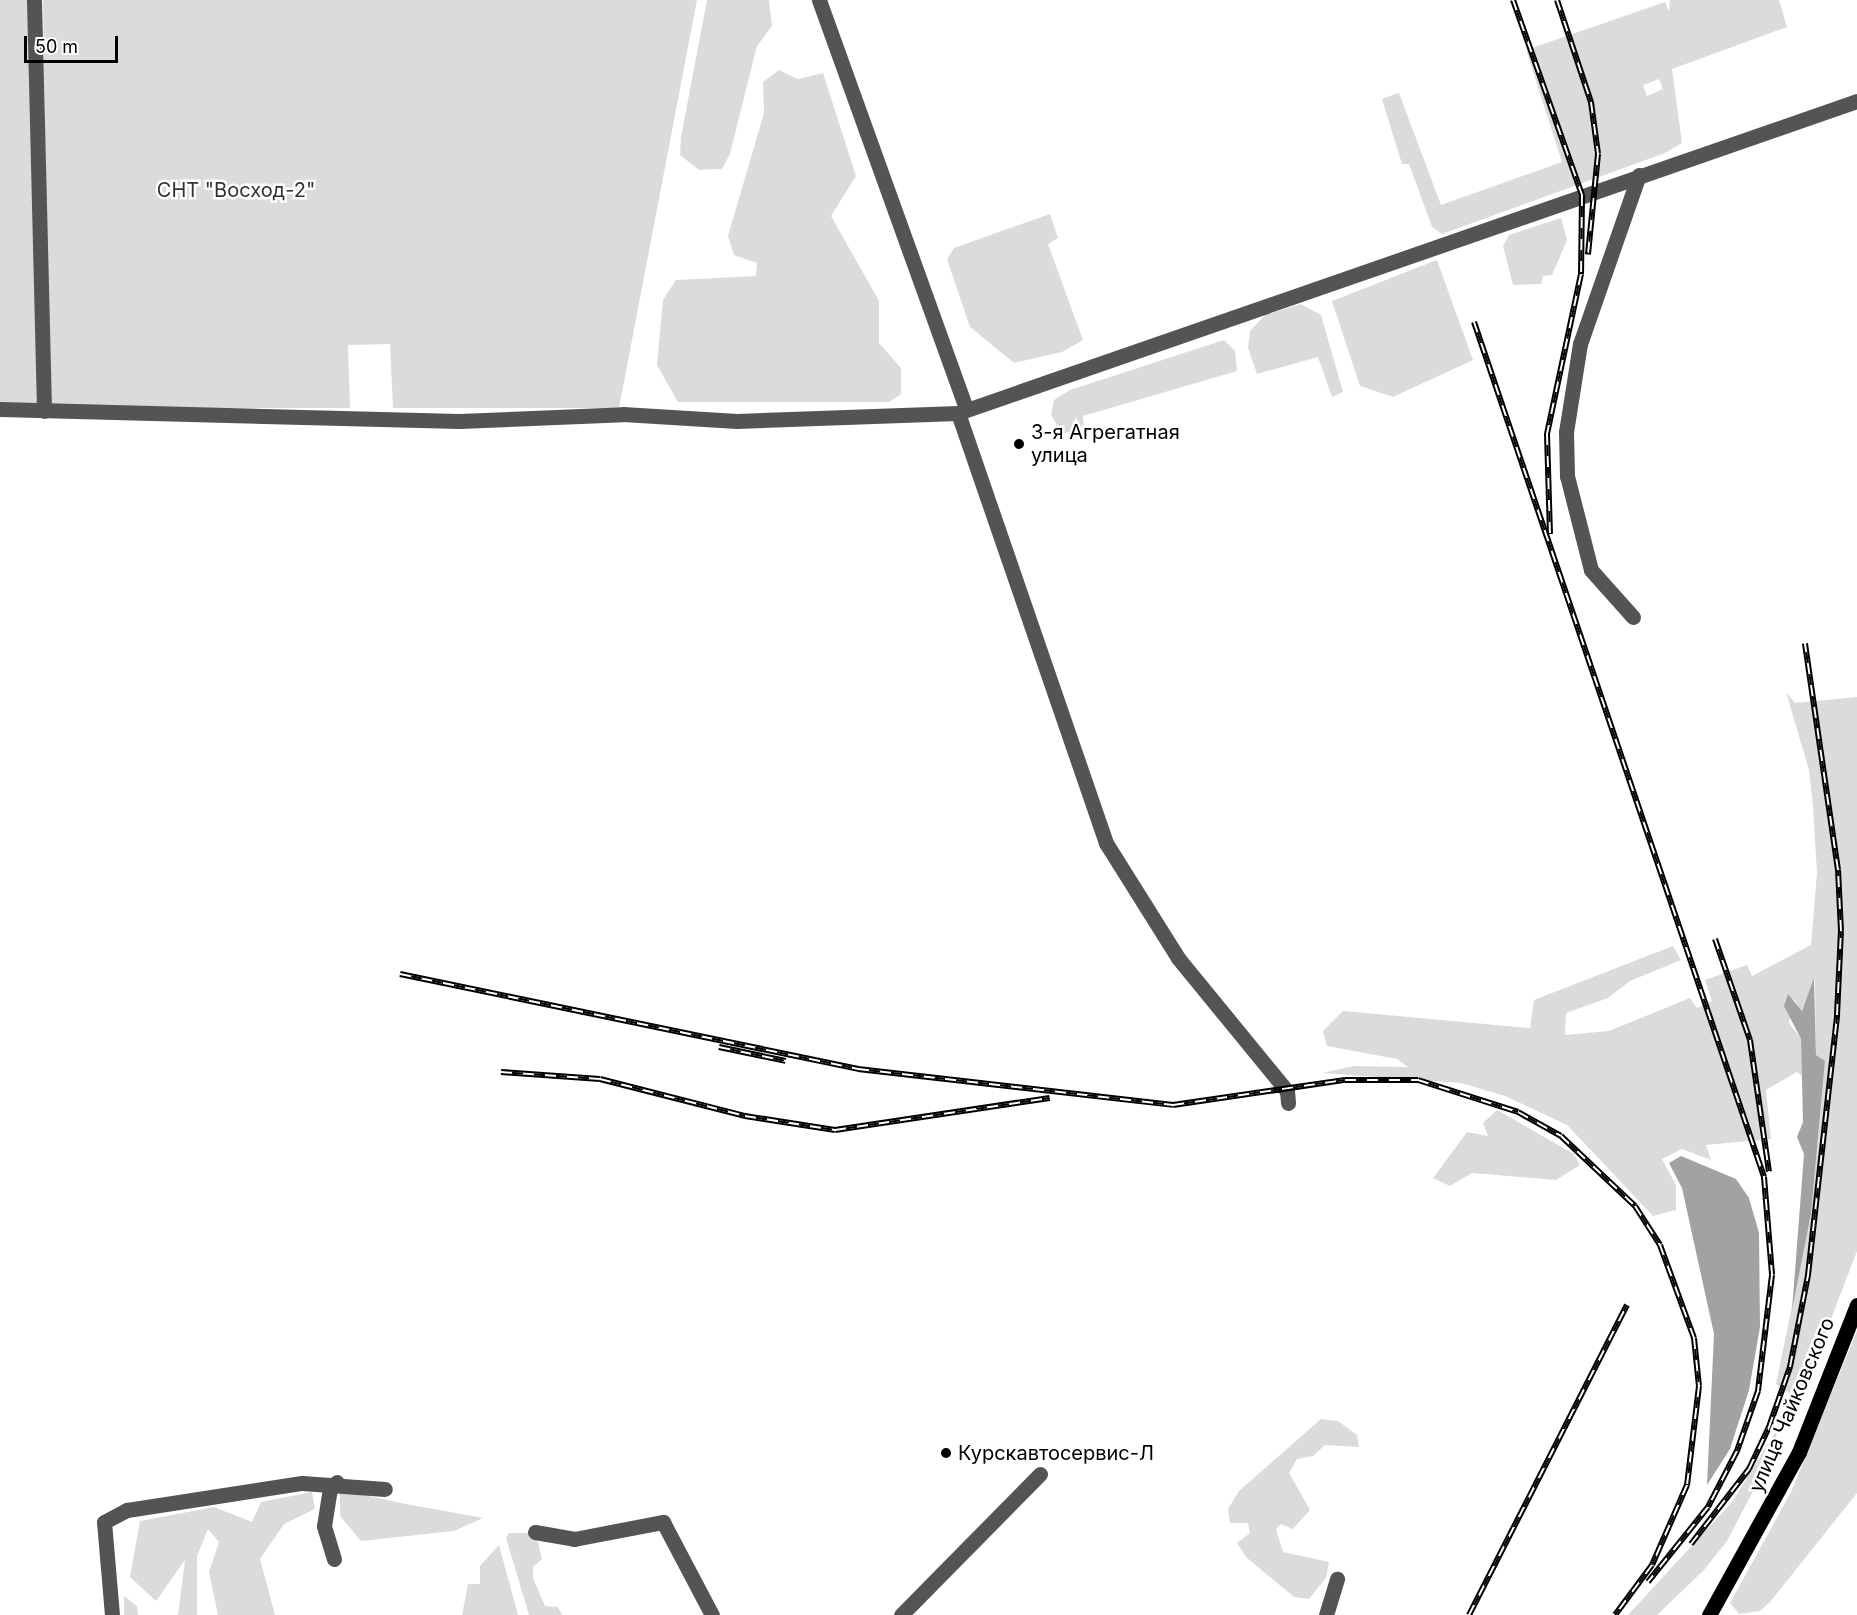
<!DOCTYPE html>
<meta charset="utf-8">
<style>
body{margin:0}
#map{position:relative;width:1857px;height:1615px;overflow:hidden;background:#fff;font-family:Inter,sans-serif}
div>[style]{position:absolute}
.green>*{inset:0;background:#dbdbdb}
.water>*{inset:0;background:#a2a2a2}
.minor>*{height:15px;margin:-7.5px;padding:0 7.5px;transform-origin:7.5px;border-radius:7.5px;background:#545454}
.major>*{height:15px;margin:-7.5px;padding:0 7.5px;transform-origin:7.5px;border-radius:7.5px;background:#000}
.rail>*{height:6px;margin-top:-3px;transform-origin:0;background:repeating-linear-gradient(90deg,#fff 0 11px,#000 0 22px);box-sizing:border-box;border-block:2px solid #000}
.dots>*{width:16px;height:16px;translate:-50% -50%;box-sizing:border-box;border:3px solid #fff;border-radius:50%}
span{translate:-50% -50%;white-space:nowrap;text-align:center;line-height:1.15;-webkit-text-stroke:5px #fff;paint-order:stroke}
.park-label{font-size:20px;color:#323232}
.poi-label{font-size:20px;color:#000}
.left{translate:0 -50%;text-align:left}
.street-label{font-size:20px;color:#000}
.scale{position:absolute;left:24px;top:36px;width:94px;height:27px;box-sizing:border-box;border:3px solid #000;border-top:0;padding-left:8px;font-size:18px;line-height:21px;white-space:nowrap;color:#000;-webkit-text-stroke:4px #fff;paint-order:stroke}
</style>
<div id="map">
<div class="green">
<div style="clip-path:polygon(0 0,30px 0,39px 407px,0 407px)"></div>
<div style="clip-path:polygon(43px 0,697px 0,619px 408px,393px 408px,390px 344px,348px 345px,350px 408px,49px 408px)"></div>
<div style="clip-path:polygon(707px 0,769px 0,772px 26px,757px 46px,730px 154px,722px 169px,699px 170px,680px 155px,681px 137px)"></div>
<div style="clip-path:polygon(evenodd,1670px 0,1779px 0,1787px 27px,1672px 69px,1682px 143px,1665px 153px,1442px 234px,1432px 227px,1409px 164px,1402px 164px,1382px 99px,1399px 93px,1441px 205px,1562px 162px,1526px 50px,1665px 2px,1669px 12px,1670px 0,1659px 79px,1663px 89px,1647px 96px,1643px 85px,1659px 79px)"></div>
<div style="clip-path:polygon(779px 70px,798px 79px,823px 73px,856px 176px,831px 216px,879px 301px,879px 343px,901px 368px,901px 394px,889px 402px,678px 402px,657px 365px,663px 300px,676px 280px,756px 276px,757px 263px,734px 255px,728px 236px,764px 113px,763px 82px)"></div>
<div style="clip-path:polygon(1050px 214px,1058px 238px,1048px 244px,1083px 340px,1062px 352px,1014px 363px,970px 327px,947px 259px,954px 248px)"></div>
<div style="clip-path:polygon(1561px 218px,1567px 240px,1552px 275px,1543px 276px,1541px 284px,1513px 285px,1503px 246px,1509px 235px)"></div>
<div style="clip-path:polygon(1437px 260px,1473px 360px,1393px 397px,1360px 386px,1332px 301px)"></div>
<div style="clip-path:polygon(1301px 304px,1321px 315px,1343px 392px,1332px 397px,1318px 357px,1257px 374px,1248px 348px,1250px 331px,1265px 315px)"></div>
<div style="clip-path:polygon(1224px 340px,1235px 351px,1237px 371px,1083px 416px,1084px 427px,1062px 434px,1051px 415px,1054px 400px,1070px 390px)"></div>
<div style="clip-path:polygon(1786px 692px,1795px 703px,1857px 697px,1857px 1251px,1800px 1400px,1776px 1384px,1811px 1214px,1825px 1062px,1816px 1055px,1815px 979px,1801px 1012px,1794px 999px,1789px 1023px,1801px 1039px,1802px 1076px,1797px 1072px,1766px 1090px,1771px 1139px,1706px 1145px,1711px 1160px,1682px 1149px,1662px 1159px,1676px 1185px,1676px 1210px,1653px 1216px,1567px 1125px,1505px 1096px,1461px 1083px,1322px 1073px,1354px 1066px,1408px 1067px,1397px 1059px,1327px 1046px,1323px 1031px,1343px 1011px,1530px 1028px,1534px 1000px,1673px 946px,1681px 960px,1630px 981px,1608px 998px,1566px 1013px,1565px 1035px,1609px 1031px,1690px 998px,1697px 1008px,1712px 1001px,1705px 980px,1747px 965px,1752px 976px,1811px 945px,1817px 873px,1813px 806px,1809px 770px)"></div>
<div style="clip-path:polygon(1497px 1110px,1574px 1154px,1580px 1165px,1556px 1180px,1472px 1173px,1450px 1186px,1433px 1178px,1467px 1132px,1488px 1136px,1483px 1123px)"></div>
<div style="clip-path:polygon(1857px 1331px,1857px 1493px,1770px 1602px,1760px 1611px,1739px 1614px,1730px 1603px,1791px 1492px)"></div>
<div style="clip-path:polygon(1321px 1419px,1338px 1421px,1357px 1435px,1359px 1447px,1325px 1445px,1313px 1456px,1297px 1459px,1289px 1473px,1310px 1510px,1293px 1529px,1281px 1524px,1276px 1529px,1283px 1552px,1329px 1562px,1326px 1578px,1309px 1599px,1294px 1597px,1246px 1557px,1237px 1543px,1250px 1533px,1248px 1523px,1230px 1523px,1228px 1509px,1239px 1491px)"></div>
<div style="clip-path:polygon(1779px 1426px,1770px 1459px,1727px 1541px,1704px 1570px,1657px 1615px,1628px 1615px,1732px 1502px)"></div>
<div style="clip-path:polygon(340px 1490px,406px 1504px,483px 1518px,454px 1531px,361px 1541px,340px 1516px)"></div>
<div style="clip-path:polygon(312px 1492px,315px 1509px,284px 1524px,260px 1559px,275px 1615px,218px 1615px,209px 1572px,219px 1542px,208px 1529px,197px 1556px,197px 1615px,178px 1615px,185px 1560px,156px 1601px,130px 1577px,140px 1521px,214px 1507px,252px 1522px,261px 1502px)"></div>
<div style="clip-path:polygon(509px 1533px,529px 1533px,538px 1542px,542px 1559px,533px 1567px,533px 1578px,545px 1606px,558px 1607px,562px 1615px,529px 1615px,506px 1538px)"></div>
<div style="clip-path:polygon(499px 1545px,518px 1615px,462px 1615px,468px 1584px,480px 1584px,480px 1566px)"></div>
<div style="clip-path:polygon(124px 1596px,137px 1606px,138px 1615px,124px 1615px)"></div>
</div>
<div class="water">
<div style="clip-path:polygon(1814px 978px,1816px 1055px,1825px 1061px,1811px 1214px,1792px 1310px,1804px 1154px,1797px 1137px,1803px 1122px,1801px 1039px,1784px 1006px,1788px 994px,1802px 1011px)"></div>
<div style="clip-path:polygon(1681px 1156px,1736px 1179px,1749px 1198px,1759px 1233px,1760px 1327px,1749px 1390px,1730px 1449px,1707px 1485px,1714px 1334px,1682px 1188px,1669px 1163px)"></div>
</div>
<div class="minor">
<div style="left:34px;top:0;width:411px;rotate:88.6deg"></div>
<div style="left:819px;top:0;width:435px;rotate:70.2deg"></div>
<div style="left:0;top:409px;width:459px;rotate:1.5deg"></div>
<div style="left:459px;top:421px;width:164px;rotate:-2.4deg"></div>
<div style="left:623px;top:414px;width:114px;rotate:3.5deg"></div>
<div style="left:737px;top:421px;width:221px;rotate:-2.1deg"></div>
<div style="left:958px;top:413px;width:952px;rotate:-19.14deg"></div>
<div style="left:958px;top:413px;width:455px;rotate:71deg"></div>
<div style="left:1106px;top:843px;width:136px;rotate:57.9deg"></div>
<div style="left:1178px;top:958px;width:172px;rotate:50.7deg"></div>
<div style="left:1287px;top:1091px;width:12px;rotate:85deg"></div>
<div style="left:1633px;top:617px;width:63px;rotate:-131.8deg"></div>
<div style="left:1591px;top:570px;width:97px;rotate:-104.3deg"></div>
<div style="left:1567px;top:476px;width:44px;rotate:-91.3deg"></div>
<div style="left:1566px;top:432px;width:89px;rotate:-81deg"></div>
<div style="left:1580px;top:344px;width:179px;rotate:-70.8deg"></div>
<div style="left:535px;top:1532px;width:40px;rotate:10deg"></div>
<div style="left:574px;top:1539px;width:91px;rotate:-10.8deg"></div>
<div style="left:663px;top:1522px;width:105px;rotate:62.2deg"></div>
<div style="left:334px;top:1559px;width:34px;rotate:-107deg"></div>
<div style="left:324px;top:1526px;width:38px;rotate:-81deg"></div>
<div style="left:330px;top:1488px;width:9px;rotate:-41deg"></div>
<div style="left:112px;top:1615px;width:93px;rotate:-94.9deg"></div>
<div style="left:104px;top:1522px;width:26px;rotate:-28deg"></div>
<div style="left:127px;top:1510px;width:177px;rotate:-8.8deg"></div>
<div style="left:302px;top:1483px;width:83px;rotate:4.1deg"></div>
<div style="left:901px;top:1615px;width:198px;rotate:-45.4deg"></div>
<div style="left:1326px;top:1615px;width:38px;rotate:-73deg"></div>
</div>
<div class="major">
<div style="left:1709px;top:1615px;width:186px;rotate:-61.1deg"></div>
<div style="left:1799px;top:1452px;width:158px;rotate:-68.5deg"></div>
</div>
<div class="rail">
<div style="left:1513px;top:0;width:207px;rotate:70.5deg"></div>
<div style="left:1582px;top:195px;width:79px;rotate:90.7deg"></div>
<div style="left:1581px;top:274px;width:164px;rotate:102deg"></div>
<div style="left:1547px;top:434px;width:100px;rotate:88.3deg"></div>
<div style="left:1557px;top:0;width:108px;rotate:71.6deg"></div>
<div style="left:1591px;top:102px;width:52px;rotate:82.3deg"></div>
<div style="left:1598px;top:154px;width:101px;rotate:95.7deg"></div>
<div style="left:1474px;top:322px;width:903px;rotate:71.26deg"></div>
<div style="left:1764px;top:1177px;width:98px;rotate:85.3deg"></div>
<div style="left:1772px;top:1275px;width:117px;rotate:96.9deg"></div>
<div style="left:1758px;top:1391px;width:64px;rotate:109.3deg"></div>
<div style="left:1737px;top:1451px;width:63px;rotate:117.4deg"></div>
<div style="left:1708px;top:1507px;width:96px;rotate:128.7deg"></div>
<div style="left:1715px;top:939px;width:107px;rotate:70.9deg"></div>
<div style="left:1750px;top:1040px;width:133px;rotate:81.8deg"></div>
<div style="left:400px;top:974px;width:468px;rotate:11.7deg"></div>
<div style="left:858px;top:1069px;width:317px;rotate:6.5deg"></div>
<div style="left:1173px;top:1105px;width:174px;rotate:-8.3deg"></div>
<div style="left:1345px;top:1080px;width:73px"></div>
<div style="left:1418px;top:1080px;width:105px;rotate:17.7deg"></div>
<div style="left:1518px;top:1112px;width:49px;rotate:29.2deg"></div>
<div style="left:1561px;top:1136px;width:102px;rotate:43.4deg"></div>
<div style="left:1635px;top:1206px;width:46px;rotate:57.3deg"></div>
<div style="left:1660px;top:1245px;width:99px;rotate:69.9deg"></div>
<div style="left:1694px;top:1338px;width:48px;rotate:84.1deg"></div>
<div style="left:1699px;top:1386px;width:100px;rotate:96.9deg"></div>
<div style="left:1687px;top:1485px;width:87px;rotate:113.6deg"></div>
<div style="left:1652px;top:1565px;width:62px;rotate:126.5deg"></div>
<div style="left:719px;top:1047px;width:68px;rotate:11.8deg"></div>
<div style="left:501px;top:1072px;width:99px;rotate:4deg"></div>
<div style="left:600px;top:1079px;width:150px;rotate:14.3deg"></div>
<div style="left:745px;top:1116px;width:91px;rotate:8.8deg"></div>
<div style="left:835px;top:1130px;width:217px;rotate:-8.5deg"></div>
<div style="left:1691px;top:1544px;width:95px;rotate:-52.3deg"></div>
<div style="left:1749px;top:1469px;width:47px;rotate:-64.5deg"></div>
<div style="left:1769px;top:1427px;width:64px;rotate:-70.7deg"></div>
<div style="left:1790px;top:1367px;width:94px;rotate:-78.9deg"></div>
<div style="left:1808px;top:1275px;width:262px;rotate:-83.6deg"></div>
<div style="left:1837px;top:1015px;width:84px;rotate:-87.3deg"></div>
<div style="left:1841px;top:931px;width:61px;rotate:-92.8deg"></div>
<div style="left:1838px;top:870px;width:229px;rotate:-98.3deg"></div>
<div style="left:1469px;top:1615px;width:348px;rotate:-63deg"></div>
</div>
<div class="dots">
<div style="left:1019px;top:444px;background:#000"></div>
<div style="left:946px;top:1453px;background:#000"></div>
</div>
<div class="park-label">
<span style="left:236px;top:190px">СНТ "Восход-2"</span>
</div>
<div class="poi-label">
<span class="left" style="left:1031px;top:444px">3-я Агрегатная<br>улица</span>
<span class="left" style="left:958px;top:1453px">Курскавтосервис-Л</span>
</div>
<div class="street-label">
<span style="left:1792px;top:1405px;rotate:-67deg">улица Чайковского</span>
</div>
<div class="scale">50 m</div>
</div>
